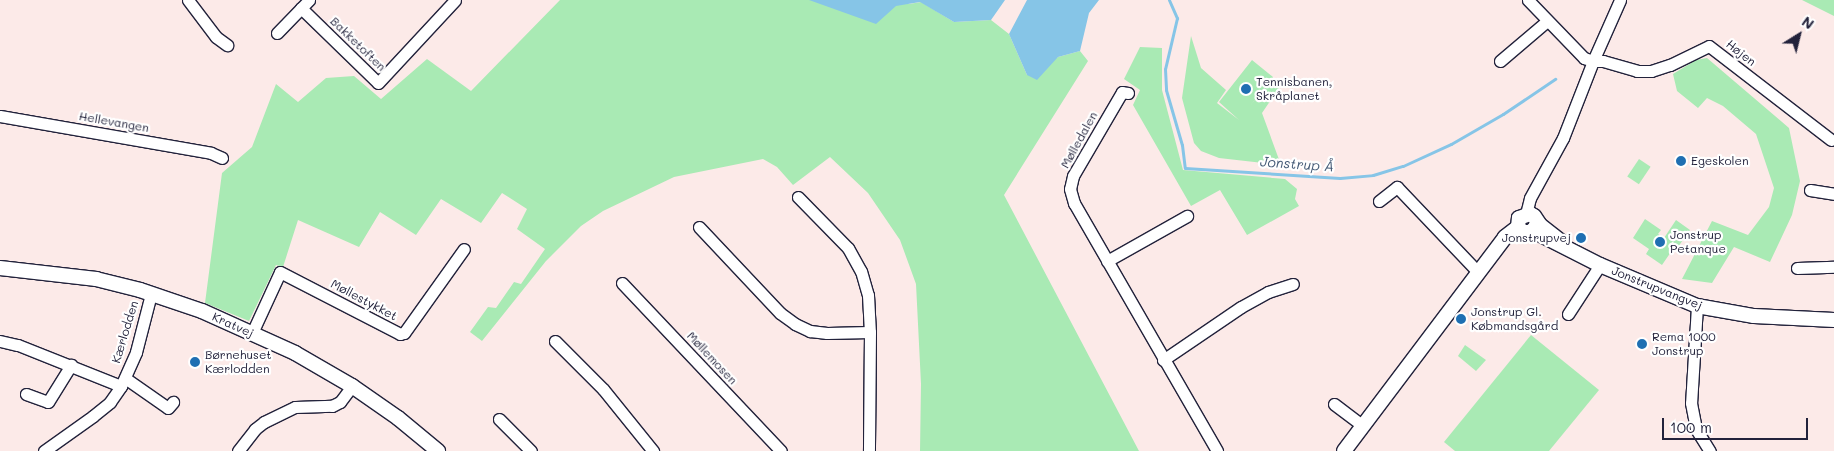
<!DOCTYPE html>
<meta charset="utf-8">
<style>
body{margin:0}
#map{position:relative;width:1834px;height:451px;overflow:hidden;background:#fceae8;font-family:Mali,sans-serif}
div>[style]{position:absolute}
.green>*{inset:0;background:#a9eab4;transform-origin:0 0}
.water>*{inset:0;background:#86c5e7}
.stream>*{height:3px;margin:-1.5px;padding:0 1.5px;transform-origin:1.5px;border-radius:1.5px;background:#86c5e7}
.roads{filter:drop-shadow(1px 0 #22223b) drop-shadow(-1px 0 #22223b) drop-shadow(0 1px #22223b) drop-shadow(0 -1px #22223b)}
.minor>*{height:11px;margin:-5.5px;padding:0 5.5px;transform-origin:5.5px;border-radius:5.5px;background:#fff}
.tertiary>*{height:14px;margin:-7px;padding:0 7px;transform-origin:7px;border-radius:7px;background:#fff}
.dots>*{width:14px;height:14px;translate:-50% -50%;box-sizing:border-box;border:2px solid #fff;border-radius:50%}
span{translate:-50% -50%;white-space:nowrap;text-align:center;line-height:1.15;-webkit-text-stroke:4.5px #fff;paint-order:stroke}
.street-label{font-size:12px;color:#22223b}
.poi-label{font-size:12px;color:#22223b}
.left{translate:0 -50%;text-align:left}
.right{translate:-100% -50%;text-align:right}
.water-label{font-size:14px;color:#455b77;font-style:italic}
.north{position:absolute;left:1774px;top:10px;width:50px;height:50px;-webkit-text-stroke:4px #fff;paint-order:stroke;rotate:36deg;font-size:14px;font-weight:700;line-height:20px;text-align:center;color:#22223b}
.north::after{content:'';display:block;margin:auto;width:18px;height:22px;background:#22223b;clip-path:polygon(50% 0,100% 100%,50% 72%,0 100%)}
.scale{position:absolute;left:1662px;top:418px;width:146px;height:22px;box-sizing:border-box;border:2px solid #22223b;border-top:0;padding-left:6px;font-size:15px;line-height:18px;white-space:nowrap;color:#22223b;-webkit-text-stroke:4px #fff;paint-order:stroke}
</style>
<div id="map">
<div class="green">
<div style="clip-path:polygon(560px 0,832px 0,909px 4px,921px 2px,954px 22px,991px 20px,1009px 34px,1027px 75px,1058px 57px,1080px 51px,1088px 61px,1004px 195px,1139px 451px,920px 451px,921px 384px,916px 284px,900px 240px,868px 193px,830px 157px,793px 185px,777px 167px,763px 159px,674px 177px,603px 211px,581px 226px,546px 261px,482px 341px,470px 332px,488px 307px,496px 308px,514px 282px,521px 284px,545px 249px,517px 229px,527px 209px,502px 193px,481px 223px,441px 199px,416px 235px,380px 212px,359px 247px,298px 220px,283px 267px,276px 265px,249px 321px,205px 303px,222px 173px,252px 147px,276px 84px,298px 102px,326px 78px,354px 76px,381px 99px,427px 59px,471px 91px)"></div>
<div style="clip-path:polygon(1802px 0,1834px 0,1834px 16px)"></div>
<div style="clip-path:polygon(1191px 36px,1201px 68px,1226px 90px,1217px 103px,1239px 120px,1219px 102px,1252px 60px,1273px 77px,1250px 106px,1272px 79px,1281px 85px,1262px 113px,1281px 165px,1219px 158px,1201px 151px,1194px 143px,1182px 98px)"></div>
<div style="clip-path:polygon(1140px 47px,1162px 48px,1162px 90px,1183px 170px,1285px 179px,1297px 189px,1295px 199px,1299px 206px,1247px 235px,1220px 190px,1191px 206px,1133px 105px,1140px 90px,1124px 79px)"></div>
<div style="clip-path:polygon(1707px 58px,1789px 128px,1800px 181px,1792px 215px,1770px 262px,1734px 247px,1712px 283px,1682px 279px,1712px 221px,1748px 235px,1769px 207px,1774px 188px,1756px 134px,1723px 106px,1707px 98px,1698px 108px,1677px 91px,1673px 74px,1696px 60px)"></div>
<div style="left:1639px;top:159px;width:14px;height:21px;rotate:34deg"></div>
<div style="clip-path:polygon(1645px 219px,1661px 230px,1658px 234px,1664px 238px,1676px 220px,1690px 230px,1678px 247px,1675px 246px,1662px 265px,1646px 254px,1649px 249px,1633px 238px)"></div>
<div style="clip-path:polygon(1531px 335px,1599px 390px,1549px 451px,1455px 451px,1444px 442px)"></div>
<div style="clip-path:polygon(1465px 345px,1486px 360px,1476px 371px,1458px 356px)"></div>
</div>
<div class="water">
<div style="clip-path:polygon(809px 0,1005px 0,991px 20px,954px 22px,920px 2px,896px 6px,876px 24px)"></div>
<div style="clip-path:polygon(1027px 0,1099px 0,1089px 13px,1080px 51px,1058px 57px,1037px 80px,1027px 75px,1009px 34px)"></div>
</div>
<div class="stream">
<div style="left:1169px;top:0;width:20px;rotate:66deg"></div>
<div style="left:1177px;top:18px;width:52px;rotate:103.2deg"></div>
<div style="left:1165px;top:69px;width:21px;rotate:87deg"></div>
<div style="left:1166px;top:90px;width:57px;rotate:73.8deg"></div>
<div style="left:1182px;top:145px;width:23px;rotate:83deg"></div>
<div style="left:1185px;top:168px;width:155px;rotate:3.7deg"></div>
<div style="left:1340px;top:178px;width:33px;rotate:-5deg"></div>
<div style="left:1373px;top:175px;width:31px;rotate:-17deg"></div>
<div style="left:1403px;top:166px;width:53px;rotate:-24.6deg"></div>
<div style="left:1451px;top:144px;width:60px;rotate:-30deg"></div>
<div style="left:1503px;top:114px;width:63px;rotate:-33.9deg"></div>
</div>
<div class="roads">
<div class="minor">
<div style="left:188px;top:0;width:46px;rotate:52.9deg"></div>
<div style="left:216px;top:37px;width:14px;rotate:36deg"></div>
<div style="left:1528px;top:0;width:81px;rotate:46deg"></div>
<div style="left:1584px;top:58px;width:9px;rotate:18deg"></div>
<div style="left:1593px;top:61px;width:10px"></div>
<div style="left:1603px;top:61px;width:35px;rotate:16deg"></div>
<div style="left:1637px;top:71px;width:14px"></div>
<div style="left:1651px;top:71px;width:20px;rotate:-18deg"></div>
<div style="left:1670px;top:65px;width:43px;rotate:-26deg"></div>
<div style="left:1709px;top:46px;width:154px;rotate:37.6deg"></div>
<div style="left:301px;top:8px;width:107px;rotate:44.2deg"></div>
<div style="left:378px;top:83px;width:113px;rotate:-47.1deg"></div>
<div style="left:277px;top:33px;width:46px;rotate:-45.9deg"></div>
<div style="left:1500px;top:61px;width:62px;rotate:-40.4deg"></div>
<div style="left:1128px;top:93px;width:6px;rotate:-171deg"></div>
<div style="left:1122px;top:92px;width:97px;rotate:120.3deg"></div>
<div style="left:1073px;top:176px;width:13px;rotate:103deg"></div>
<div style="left:1070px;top:189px;width:15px;rotate:74deg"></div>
<div style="left:1074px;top:203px;width:286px;rotate:60deg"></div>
<div style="left:0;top:116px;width:214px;rotate:9.9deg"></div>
<div style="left:211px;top:153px;width:12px;rotate:24deg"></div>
<div style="left:1810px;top:190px;width:24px;rotate:9deg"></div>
<div style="left:798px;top:197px;width:71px;rotate:45.6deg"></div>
<div style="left:848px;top:248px;width:26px;rotate:61deg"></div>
<div style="left:861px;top:271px;width:25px;rotate:74deg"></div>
<div style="left:868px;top:295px;width:37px;rotate:87deg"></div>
<div style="left:870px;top:332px;width:119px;rotate:90.5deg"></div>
<div style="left:1379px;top:201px;width:23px;rotate:-38deg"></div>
<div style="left:1397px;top:187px;width:117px;rotate:46.4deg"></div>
<div style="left:1526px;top:214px;width:16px;rotate:-76deg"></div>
<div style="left:1530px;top:198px;width:68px;rotate:-61.2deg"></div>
<div style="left:1563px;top:138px;width:83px;rotate:-68.7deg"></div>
<div style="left:1593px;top:61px;width:67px;rotate:-66.1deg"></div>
<div style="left:699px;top:227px;width:118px;rotate:46.7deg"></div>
<div style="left:780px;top:313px;width:19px;rotate:36deg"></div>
<div style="left:795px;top:324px;width:17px;rotate:25deg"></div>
<div style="left:810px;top:331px;width:17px;rotate:7deg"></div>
<div style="left:827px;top:333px;width:43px;rotate:-1.3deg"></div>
<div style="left:1107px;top:261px;width:92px;rotate:-29.4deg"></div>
<div style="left:1797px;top:268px;width:37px;rotate:-2deg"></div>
<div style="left:622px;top:283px;width:231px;rotate:46.6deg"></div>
<div style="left:1697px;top:306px;width:97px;rotate:93.5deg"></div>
<div style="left:1691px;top:403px;width:26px;rotate:79deg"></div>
<div style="left:1696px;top:429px;width:26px;rotate:58deg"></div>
<div style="left:1568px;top:314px;width:59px;rotate:-56.9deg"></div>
<div style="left:252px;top:333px;width:67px;rotate:-65.3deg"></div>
<div style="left:280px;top:272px;width:135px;rotate:27.3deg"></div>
<div style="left:400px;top:334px;width:4px;rotate:-14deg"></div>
<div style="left:404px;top:333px;width:103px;rotate:-54.5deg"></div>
<div style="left:0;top:341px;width:18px;rotate:13deg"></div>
<div style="left:18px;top:345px;width:111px;rotate:21.7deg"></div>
<div style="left:555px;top:341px;width:68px;rotate:45deg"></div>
<div style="left:603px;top:389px;width:80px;rotate:51.1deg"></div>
<div style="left:1163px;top:360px;width:94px;rotate:-34.2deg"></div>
<div style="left:1241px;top:307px;width:31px;rotate:-29deg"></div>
<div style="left:1268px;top:292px;width:26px;rotate:-18deg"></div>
<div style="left:125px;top:378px;width:52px;rotate:34.9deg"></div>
<div style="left:168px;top:408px;width:8px;rotate:-50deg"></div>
<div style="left:26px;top:394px;width:23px;rotate:20deg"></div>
<div style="left:48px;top:402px;width:44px;rotate:-58.1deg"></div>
<div style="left:1334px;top:404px;width:35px;rotate:37deg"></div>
<div style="left:499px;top:419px;width:45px;rotate:45deg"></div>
<div style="left:44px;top:451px;width:60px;rotate:-35.5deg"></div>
<div style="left:93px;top:416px;width:22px;rotate:-39deg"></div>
<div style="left:110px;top:402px;width:19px;rotate:-55deg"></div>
<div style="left:121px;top:386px;width:37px;rotate:-66deg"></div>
<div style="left:136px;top:352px;width:60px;rotate:-75.5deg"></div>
<div style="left:238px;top:451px;width:28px;rotate:-52deg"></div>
<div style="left:255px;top:429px;width:11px;rotate:-38deg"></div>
<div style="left:264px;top:422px;width:34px;rotate:-26deg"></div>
<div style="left:295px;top:407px;width:37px;rotate:-2deg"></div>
<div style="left:332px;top:406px;width:9px;rotate:-27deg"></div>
<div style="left:340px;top:402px;width:20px;rotate:-53deg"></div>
</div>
<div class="tertiary">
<div style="left:1537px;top:222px;width:6px;rotate:108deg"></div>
<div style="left:1535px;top:228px;width:6px;rotate:141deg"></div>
<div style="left:1530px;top:232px;width:7px;rotate:180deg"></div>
<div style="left:1523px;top:232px;width:7px;rotate:-135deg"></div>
<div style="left:1518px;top:227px;width:9px;rotate:-84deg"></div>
<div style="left:1519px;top:218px;width:12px;rotate:-20deg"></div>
<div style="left:1530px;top:214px;width:4px;rotate:27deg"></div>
<div style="left:1534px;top:216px;width:11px;rotate:56deg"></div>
<div style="left:1540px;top:225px;width:28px;rotate:38deg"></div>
<div style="left:1533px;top:231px;width:75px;rotate:26.9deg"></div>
<div style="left:1600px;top:265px;width:105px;rotate:22.9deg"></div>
<div style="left:1697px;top:306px;width:58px;rotate:10deg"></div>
<div style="left:1754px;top:316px;width:80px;rotate:2.9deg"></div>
<div style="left:0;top:268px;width:97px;rotate:6.5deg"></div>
<div style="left:96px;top:279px;width:45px;rotate:14deg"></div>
<div style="left:140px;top:290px;width:65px;rotate:18.7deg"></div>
<div style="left:202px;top:311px;width:102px;rotate:24.3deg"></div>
<div style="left:295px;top:353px;width:66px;rotate:30.1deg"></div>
<div style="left:352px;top:386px;width:56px;rotate:34.8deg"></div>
<div style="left:398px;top:418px;width:52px;rotate:39.5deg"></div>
<div style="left:1344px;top:451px;width:268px;rotate:-53deg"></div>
<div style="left:1505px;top:237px;width:16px;rotate:-38deg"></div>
</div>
</div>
<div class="dots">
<div style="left:1246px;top:89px;background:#1f6fb2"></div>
<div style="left:1681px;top:161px;background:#1f6fb2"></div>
<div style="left:1581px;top:238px;background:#1f6fb2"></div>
<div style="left:1660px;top:242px;background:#1f6fb2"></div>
<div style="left:1461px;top:319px;background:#1f6fb2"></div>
<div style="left:1642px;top:344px;background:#1f6fb2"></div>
<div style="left:195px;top:362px;background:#1f6fb2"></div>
</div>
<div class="street-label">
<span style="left:358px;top:44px;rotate:44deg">Bakketoften</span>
<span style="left:1741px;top:53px;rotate:38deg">Højen</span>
<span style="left:114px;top:122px;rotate:10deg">Hellevangen</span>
<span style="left:1079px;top:140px;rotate:-61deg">Mølledalen</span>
<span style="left:1657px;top:288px;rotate:22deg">Jonstrupvangvej</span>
<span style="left:364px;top:300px;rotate:28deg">Møllestykket</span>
<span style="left:233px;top:325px;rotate:24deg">Kratvej</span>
<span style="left:125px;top:332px;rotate:-73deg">Kærlodden</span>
<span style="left:712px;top:358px;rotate:47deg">Møllemosen</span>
</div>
<div class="poi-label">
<span class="left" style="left:1256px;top:89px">Tennisbanen,<br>Skråplanet</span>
<span class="left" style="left:1691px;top:161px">Egeskolen</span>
<span class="left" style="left:1670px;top:242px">Jonstrup<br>Petanque</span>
<span class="right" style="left:1571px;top:238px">Jonstrupvej</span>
<span class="left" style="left:1471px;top:319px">Jonstrup Gl.<br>Købmandsgård</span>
<span class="left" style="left:1652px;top:344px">Rema 1000<br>Jonstrup</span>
<span class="left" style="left:205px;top:362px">Børnehuset<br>Kærlodden</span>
</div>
<div class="water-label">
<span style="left:1297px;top:164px;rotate:4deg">Jonstrup Å</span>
</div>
<div class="north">N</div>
<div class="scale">100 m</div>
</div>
